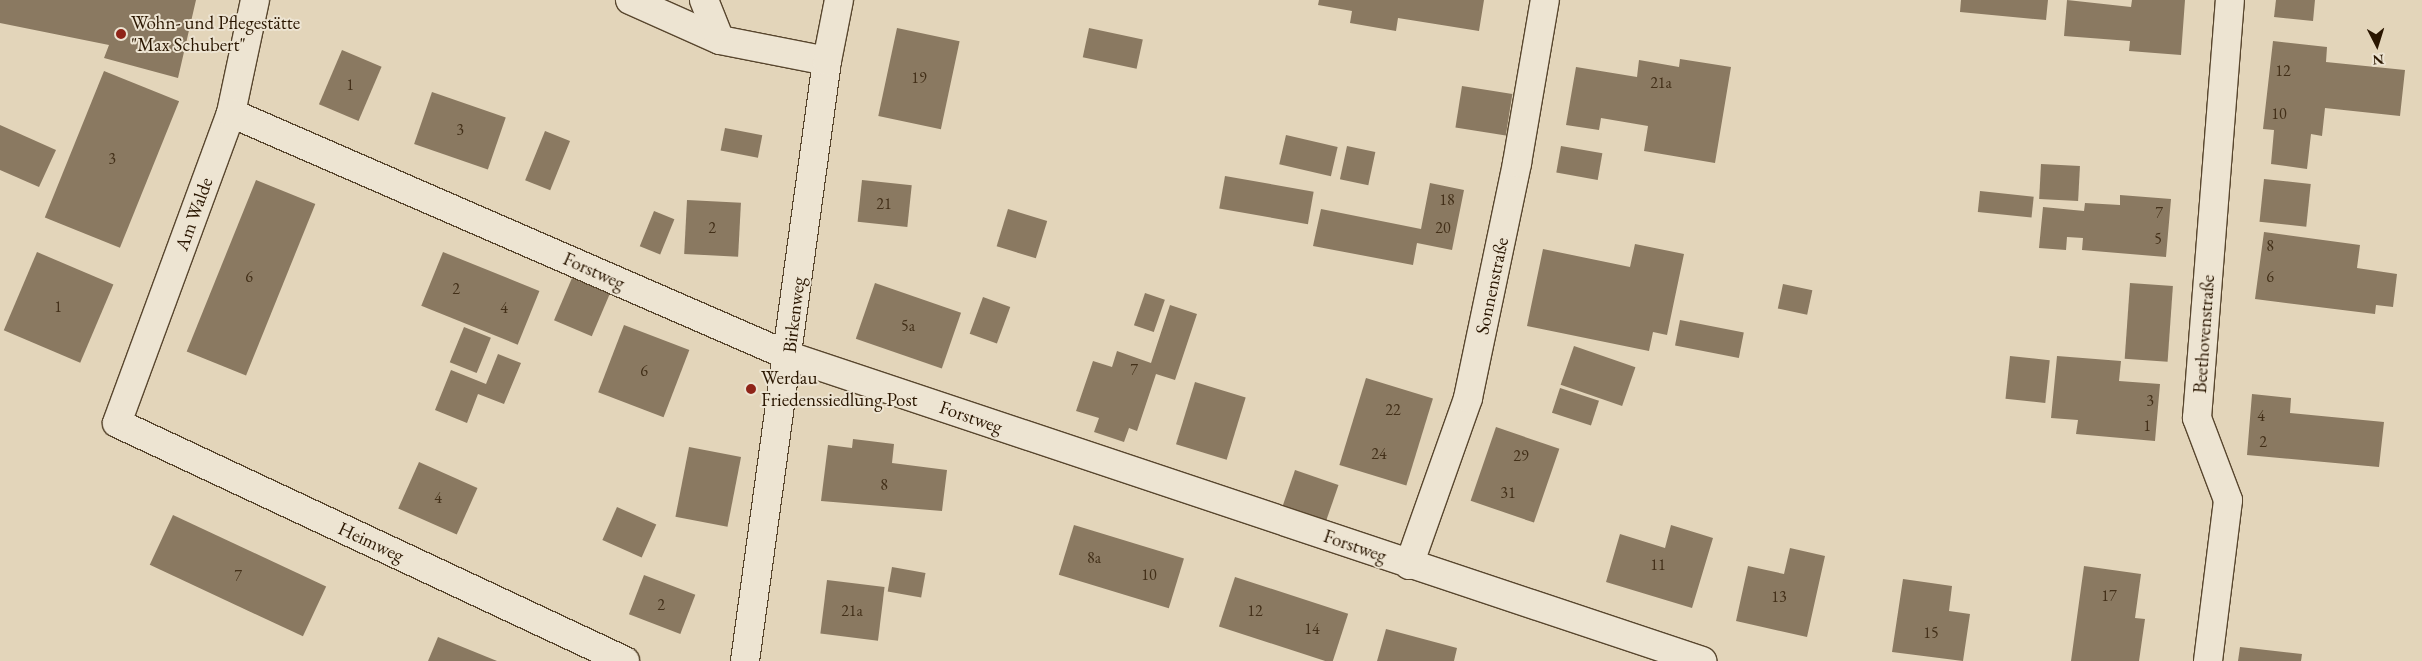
<!DOCTYPE html>
<meta charset="utf-8">
<style>
body{margin:0}
#map{position:relative;width:2422px;height:661px;overflow:hidden;background:#e3d5ba;font-family:"EB Garamond",serif}
div>[style]{position:absolute}
.building>*{inset:0;background:#8a7961;transform-origin:0 0}
.roads{filter:drop-shadow(1px 0 #58462e) drop-shadow(-1px 0 #58462e) drop-shadow(0 1px #58462e) drop-shadow(0 -1px #58462e)}
.minor>*{height:28px;margin:-14px;padding:0 14px;transform-origin:14px;border-radius:14px;background:#ede4d2}
.dots>*{width:14px;height:14px;translate:-50% -50%;box-sizing:border-box;border:2px solid #ede4d2;border-radius:50%}
span{translate:-50% -50%;white-space:nowrap;text-align:center;line-height:1.15;-webkit-text-stroke:4px #ede4d2;paint-order:stroke}
.number-label{font-size:16px;color:#422f18}
.number-label span{-webkit-text-stroke-width:0}
.poi-label{font-size:19px;color:#2a1600}
.left{translate:0 -50%;text-align:left}
.street-label{font-size:19px;color:#2a1600}
.north{position:absolute;left:2352px;top:20px;width:50px;height:50px;-webkit-text-stroke:4px #ede4d2;paint-order:stroke;rotate:175deg;font-size:14px;font-weight:700;line-height:20px;text-align:center;color:#2a1600}
.north::after{content:'';display:block;margin:auto;width:18px;height:22px;background:#2a1600;clip-path:polygon(50% 0,100% 100%,50% 72%,0 100%)}
</style>
<div id="map">
<div class="building">
<div style="clip-path:polygon(0 0,196px 0,178px 78px,104px 58px,109px 45px,0 23px)"></div>
<div style="clip-path:polygon(1319px 0,1484px 0,1479px 31px,1398px 18px,1396px 31px,1350px 23px,1352px 11px,1318px 5px)"></div>
<div style="clip-path:polygon(1961px 0,2048px 0,2046px 20px,1960px 12px)"></div>
<div style="clip-path:polygon(2067px 0,2131px 7px,2132px 0,2185px 0,2181px 55px,2129px 51px,2130px 41px,2064px 36px)"></div>
<div style="clip-path:polygon(2276px 0,2315px 0,2313px 21px,2274px 17px)"></div>
<div style="left:897px;top:28px;width:64px;height:90px;rotate:12deg"></div>
<div style="left:1089px;top:28px;width:55px;height:30px;rotate:12deg"></div>
<div style="clip-path:polygon(2273px 41px,2327px 47px,2326px 62px,2405px 70px,2400px 116px,2325px 108px,2322px 136px,2311px 134px,2307px 169px,2271px 164px,2274px 130px,2263px 129px)"></div>
<div style="left:342px;top:50px;width:43px;height:59px;rotate:23deg"></div>
<div style="clip-path:polygon(1680px 59px,1731px 67px,1715px 163px,1644px 151px,1648px 126px,1601px 118px,1599px 130px,1566px 125px,1576px 67px,1637px 77px,1639px 60px,1679px 67px)"></div>
<div style="left:104px;top:71px;width:81px;height:158px;rotate:22deg"></div>
<div style="left:1462px;top:86px;width:51px;height:42px;rotate:9deg"></div>
<div style="left:432px;top:92px;width:78px;height:55px;rotate:19deg"></div>
<div style="clip-path:polygon(0 125px,56px 150px,39px 187px,0 170px)"></div>
<div style="left:725px;top:128px;width:38px;height:23px;rotate:11deg"></div>
<div style="left:545px;top:131px;width:27px;height:53px;rotate:22deg"></div>
<div style="left:1286px;top:135px;width:53px;height:30px;rotate:13deg"></div>
<div style="left:1347px;top:146px;width:29px;height:34px;rotate:12deg"></div>
<div style="left:1561px;top:146px;width:42px;height:27px;rotate:10deg"></div>
<div style="left:2041px;top:164px;width:39px;height:35px;rotate:3deg"></div>
<div style="left:1225px;top:176px;width:90px;height:33px;rotate:10deg"></div>
<div style="left:2264px;top:179px;width:47px;height:43px;rotate:6deg"></div>
<div style="left:256px;top:180px;width:64px;height:185px;rotate:22deg"></div>
<div style="left:862px;top:180px;width:50px;height:42px;rotate:6deg"></div>
<div style="clip-path:polygon(1430px 183px,1464px 190px,1452px 250px,1417px 243px,1413px 265px,1313px 246px,1321px 209px,1421px 229px)"></div>
<div style="left:1980px;top:191px;width:54px;height:21px;rotate:6deg"></div>
<div style="clip-path:polygon(2120px 195px,2171px 199px,2166px 257px,2082px 250px,2083px 238px,2067px 237px,2066px 250px,2039px 248px,2043px 207px,2084px 211px,2085px 203px,2120px 205px)"></div>
<div style="left:687px;top:200px;width:54px;height:54px;rotate:3deg"></div>
<div style="left:1008px;top:209px;width:41px;height:39px;rotate:17deg"></div>
<div style="left:654px;top:211px;width:22px;height:38px;rotate:22deg"></div>
<div style="clip-path:polygon(2264px 232px,2360px 245px,2357px 268px,2397px 274px,2393px 307px,2376px 305px,2375px 314px,2255px 299px)"></div>
<div style="clip-path:polygon(1635px 244px,1684px 254px,1667px 335px,1653px 332px,1649px 351px,1527px 326px,1543px 249px,1630px 267px)"></div>
<div style="left:37px;top:252px;width:83px;height:85px;rotate:23deg"></div>
<div style="left:443px;top:252px;width:104px;height:58px;rotate:22deg"></div>
<div style="left:572px;top:278px;width:41px;height:46px;rotate:23deg"></div>
<div style="left:875px;top:283px;width:91px;height:59px;rotate:19deg"></div>
<div style="left:2130px;top:283px;width:43px;height:76px;rotate:4deg"></div>
<div style="left:1783px;top:284px;width:30px;height:25px;rotate:12deg"></div>
<div style="left:1145px;top:293px;width:21px;height:34px;rotate:19deg"></div>
<div style="left:983px;top:297px;width:29px;height:39px;rotate:20deg"></div>
<div style="clip-path:polygon(1170px 305px,1197px 314px,1175px 380px,1156px 374px,1137px 431px,1129px 428px,1124px 442px,1094px 432px,1099px 418px,1076px 411px,1093px 361px,1112px 367px,1117px 351px,1151px 363px)"></div>
<div style="left:1680px;top:320px;width:65px;height:26px;rotate:11deg"></div>
<div style="left:624px;top:325px;width:70px;height:72px;rotate:21deg"></div>
<div style="left:464px;top:327px;width:29px;height:38px;rotate:22deg"></div>
<div style="left:1574px;top:346px;width:65px;height:41px;rotate:19deg"></div>
<div style="clip-path:polygon(498px 354px,521px 363px,504px 404px,478px 394px,467px 423px,435px 410px,451px 370px,486px 384px)"></div>
<div style="left:2010px;top:356px;width:40px;height:43px;rotate:6deg"></div>
<div style="clip-path:polygon(2057px 356px,2121px 361px,2119px 381px,2160px 384px,2155px 441px,2076px 434px,2078px 420px,2051px 418px)"></div>
<div style="left:1366px;top:378px;width:70px;height:91px;rotate:17deg"></div>
<div style="left:1195px;top:382px;width:53px;height:65px;rotate:17deg"></div>
<div style="left:1560px;top:388px;width:41px;height:26px;rotate:18deg"></div>
<div style="clip-path:polygon(2252px 394px,2291px 398px,2290px 413px,2384px 422px,2379px 467px,2247px 455px)"></div>
<div style="left:1496px;top:427px;width:67px;height:78px;rotate:19deg"></div>
<div style="clip-path:polygon(853px 439px,894px 444px,892px 463px,947px 470px,942px 511px,821px 501px,828px 445px,852px 448px)"></div>
<div style="left:689px;top:447px;width:53px;height:71px;rotate:11deg"></div>
<div style="left:419px;top:462px;width:64px;height:51px;rotate:24deg"></div>
<div style="left:1295px;top:470px;width:46px;height:39px;rotate:19deg"></div>
<div style="left:617px;top:507px;width:43px;height:36px;rotate:24deg"></div>
<div style="left:173px;top:515px;width:169px;height:55px;rotate:25deg"></div>
<div style="left:1074px;top:525px;width:115px;height:52px;rotate:17deg"></div>
<div style="clip-path:polygon(1671px 525px,1713px 538px,1692px 608px,1606px 582px,1620px 534px,1665px 548px)"></div>
<div style="clip-path:polygon(1790px 548px,1825px 556px,1807px 637px,1736px 621px,1748px 566px,1784px 574px)"></div>
<div style="clip-path:polygon(2084px 566px,2141px 574px,2135px 618px,2145px 619px,2139px 661px,2071px 661px)"></div>
<div style="left:892px;top:567px;width:34px;height:25px;rotate:10deg"></div>
<div style="left:644px;top:575px;width:55px;height:42px;rotate:21deg"></div>
<div style="left:1235px;top:577px;width:119px;height:52px;rotate:18deg"></div>
<div style="clip-path:polygon(1903px 579px,1952px 586px,1949px 611px,1970px 614px,1963px 661px,1892px 652px)"></div>
<div style="left:827px;top:580px;width:58px;height:54px;rotate:7deg"></div>
<div style="clip-path:polygon(1386px 629px,1457px 648px,1454px 661px,1377px 661px)"></div>
<div style="clip-path:polygon(438px 637px,497px 661px,428px 661px)"></div>
<div style="clip-path:polygon(2240px 647px,2302px 654px,2301px 661px,2238px 661px)"></div>
</div>
<div class="roads">
<div class="minor">
<div style="left:255px;top:0;width:116px;rotate:102deg"></div>
<div style="left:231px;top:113px;width:330px;rotate:110.2deg"></div>
<div style="left:117px;top:423px;width:561px;rotate:25.1deg"></div>
<div style="left:630px;top:0;width:98px;rotate:24deg"></div>
<div style="left:720px;top:40px;width:109px;rotate:11.1deg"></div>
<div style="left:704px;top:0;width:43px;rotate:68.2deg"></div>
<div style="left:231px;top:113px;width:609px;rotate:23.53deg"></div>
<div style="left:789px;top:356px;width:963px;rotate:18.47deg"></div>
<div style="left:1409px;top:565px;width:177px;rotate:-70.5deg"></div>
<div style="left:1468px;top:398px;width:240px;rotate:-78.2deg"></div>
<div style="left:1517px;top:163px;width:165px;rotate:-80.3deg"></div>
<div style="left:745px;top:661px;width:606px;rotate:-82.22deg"></div>
<div style="left:827px;top:61px;width:62px;rotate:-78.9deg"></div>
<div style="left:2208px;top:661px;width:162px;rotate:-82.9deg"></div>
<div style="left:2228px;top:500px;width:88px;rotate:-110.7deg"></div>
<div style="left:2197px;top:418px;width:419px;rotate:-85.5deg"></div>
</div>
</div>
<div class="dots">
<div style="left:121px;top:34px;background:#8f2418"></div>
<div style="left:751px;top:389px;background:#8f2418"></div>
</div>
<div class="number-label">
<span style="left:2283px;top:71px">12</span>
<span style="left:919px;top:78px">19</span>
<span style="left:1661px;top:83px">21a</span>
<span style="left:350px;top:85px">1</span>
<span style="left:2279px;top:114px">10</span>
<span style="left:460px;top:130px">3</span>
<span style="left:112px;top:159px">3</span>
<span style="left:1447px;top:200px">18</span>
<span style="left:884px;top:204px">21</span>
<span style="left:2159px;top:213px">7</span>
<span style="left:712px;top:228px">2</span>
<span style="left:1443px;top:228px">20</span>
<span style="left:2158px;top:239px">5</span>
<span style="left:2270px;top:246px">8</span>
<span style="left:249px;top:277px">6</span>
<span style="left:2270px;top:277px">6</span>
<span style="left:456px;top:289px">2</span>
<span style="left:58px;top:307px">1</span>
<span style="left:504px;top:308px">4</span>
<span style="left:908px;top:326px">5a</span>
<span style="left:1134px;top:370px">7</span>
<span style="left:644px;top:371px">6</span>
<span style="left:2150px;top:401px">3</span>
<span style="left:1393px;top:410px">22</span>
<span style="left:2261px;top:416px">4</span>
<span style="left:2147px;top:426px">1</span>
<span style="left:2263px;top:442px">2</span>
<span style="left:1379px;top:454px">24</span>
<span style="left:1521px;top:456px">29</span>
<span style="left:884px;top:485px">8</span>
<span style="left:1508px;top:493px">31</span>
<span style="left:438px;top:498px">4</span>
<span style="left:1094px;top:558px">8a</span>
<span style="left:1658px;top:565px">11</span>
<span style="left:1149px;top:575px">10</span>
<span style="left:238px;top:576px">7</span>
<span style="left:2109px;top:596px">17</span>
<span style="left:1779px;top:597px">13</span>
<span style="left:661px;top:605px">2</span>
<span style="left:852px;top:611px">21a</span>
<span style="left:1255px;top:611px">12</span>
<span style="left:1312px;top:629px">14</span>
<span style="left:1931px;top:633px">15</span>
</div>
<div class="poi-label">
<span class="left" style="left:131px;top:34px">Wohn- und Pflegestätte<br>"Max Schubert"</span>
<span class="left" style="left:761px;top:389px">Werdau<br>Friedenssiedlung Post</span>
</div>
<div class="street-label">
<span style="left:194px;top:214px;rotate:-70deg">Am Walde</span>
<span style="left:594px;top:271px;rotate:24deg">Forstweg</span>
<span style="left:1492px;top:286px;rotate:-78deg">Sonnenstraße</span>
<span style="left:794px;top:315px;rotate:-83deg">Birkenweg</span>
<span style="left:2204px;top:334px;rotate:-86deg">Beethovenstraße</span>
<span style="left:971px;top:417px;rotate:19deg">Forstweg</span>
<span style="left:371px;top:542px;rotate:25deg">Heimweg</span>
<span style="left:1355px;top:546px;rotate:19deg">Forstweg</span>
</div>
<div class="north">N</div>
</div>
